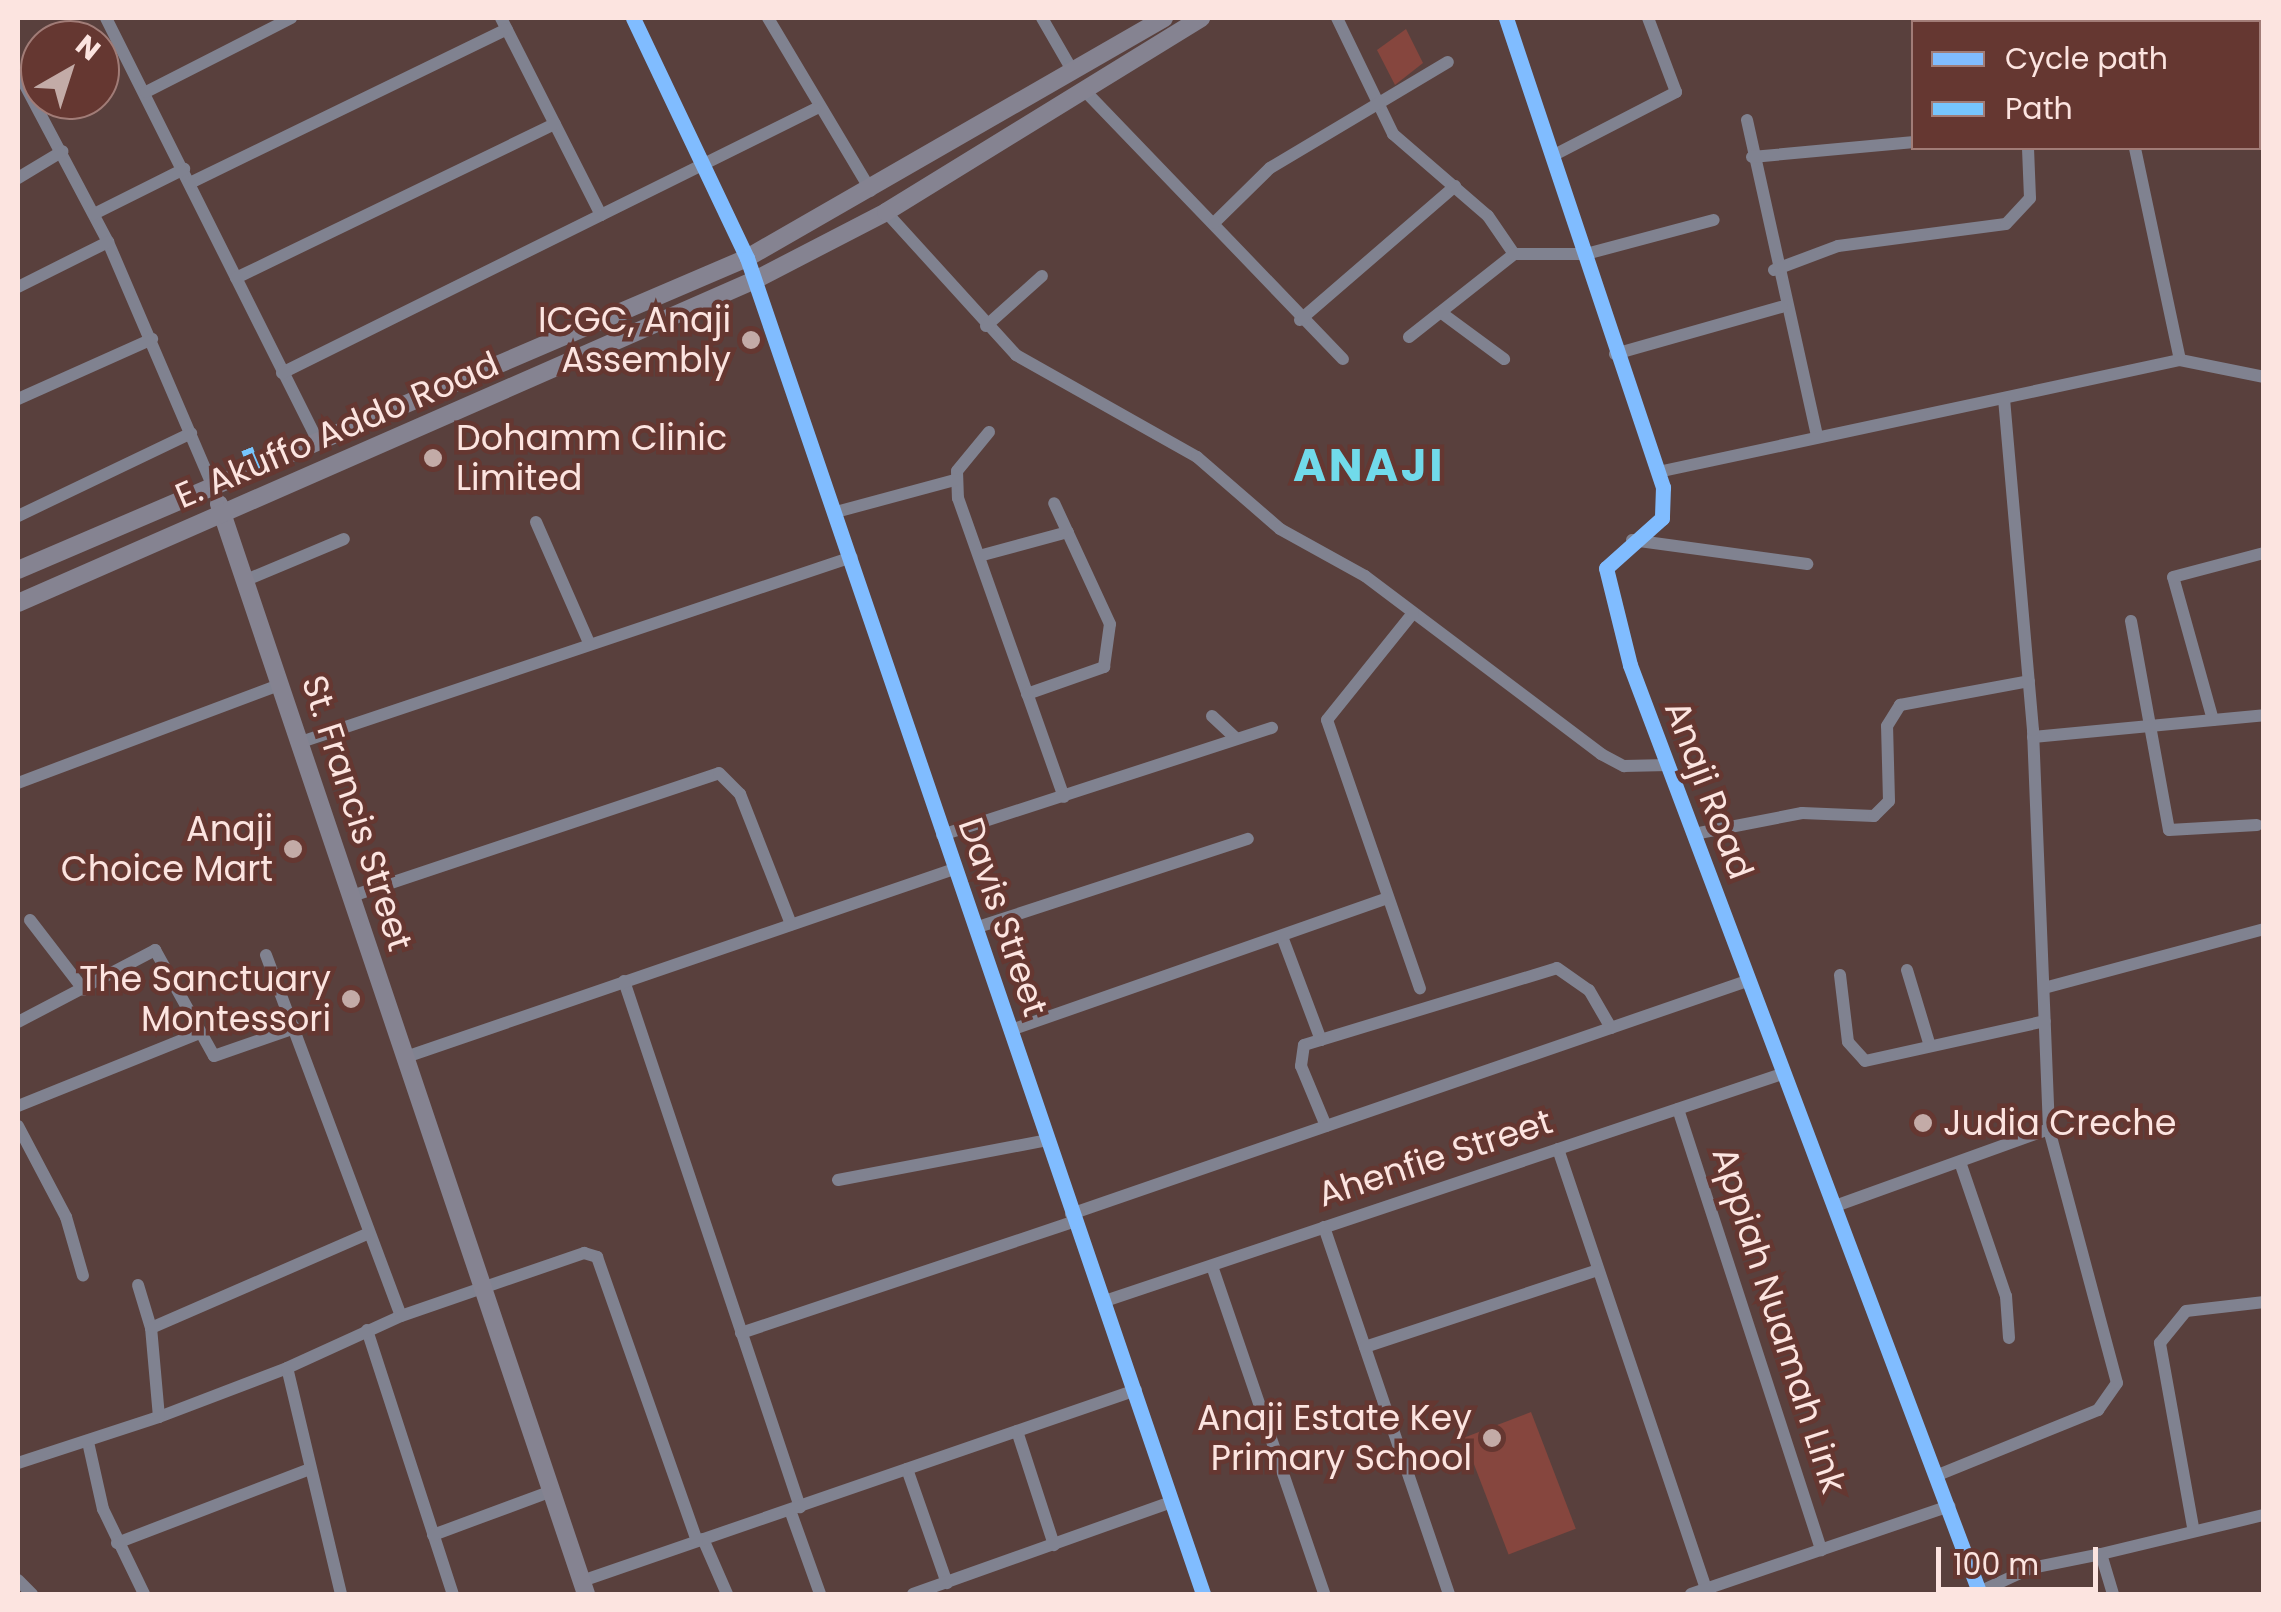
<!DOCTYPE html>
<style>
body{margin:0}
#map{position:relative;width:2281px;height:1612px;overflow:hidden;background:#59403d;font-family:Poppins,sans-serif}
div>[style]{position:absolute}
.green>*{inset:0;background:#86463e;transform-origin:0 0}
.street>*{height:12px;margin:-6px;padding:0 6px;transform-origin:6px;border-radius:6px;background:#808290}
.secondary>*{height:18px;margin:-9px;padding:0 9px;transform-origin:9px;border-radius:9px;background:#858391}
.quiet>*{height:12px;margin-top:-6px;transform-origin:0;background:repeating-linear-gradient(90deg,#76c5fe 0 25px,transparent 0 37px)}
.cycleway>*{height:15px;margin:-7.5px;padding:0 7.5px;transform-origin:7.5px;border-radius:7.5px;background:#80bcff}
.dots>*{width:28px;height:28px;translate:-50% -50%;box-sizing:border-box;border:5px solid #653731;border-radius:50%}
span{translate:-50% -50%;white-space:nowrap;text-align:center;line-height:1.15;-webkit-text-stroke:9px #653731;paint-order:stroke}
.poi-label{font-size:35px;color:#fce4e0}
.right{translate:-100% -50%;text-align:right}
.left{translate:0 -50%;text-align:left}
.street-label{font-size:35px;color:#fce4e0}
.district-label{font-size:45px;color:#71daea;font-weight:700;letter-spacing:2.5px}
.frame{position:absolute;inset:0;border:20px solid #fce4e0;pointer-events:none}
.legend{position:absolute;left:1911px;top:20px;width:350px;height:130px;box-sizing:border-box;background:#653731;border:2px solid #a17c77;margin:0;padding:12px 18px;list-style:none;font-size:30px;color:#fce4e0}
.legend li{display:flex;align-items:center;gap:20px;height:50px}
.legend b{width:50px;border:2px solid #a17c77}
.north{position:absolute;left:20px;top:20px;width:100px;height:100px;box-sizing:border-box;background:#653731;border:2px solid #a17c77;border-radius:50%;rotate:39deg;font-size:28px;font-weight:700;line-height:40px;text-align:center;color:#fce4e0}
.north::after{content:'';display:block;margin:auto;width:35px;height:45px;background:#c3aba7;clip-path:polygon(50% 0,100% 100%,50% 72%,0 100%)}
.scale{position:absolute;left:1936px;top:1547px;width:162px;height:45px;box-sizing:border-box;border:5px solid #fce4e0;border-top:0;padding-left:12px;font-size:30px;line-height:35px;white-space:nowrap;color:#fce4e0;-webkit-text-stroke:8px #653731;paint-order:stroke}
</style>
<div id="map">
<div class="green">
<div style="clip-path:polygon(1406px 29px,1423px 63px,1395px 85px,1377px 50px)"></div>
<div style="left:1531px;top:1412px;width:125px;height:72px;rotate:69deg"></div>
</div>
<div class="street">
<div style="left:106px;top:18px;width:474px;rotate:63.4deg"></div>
<div style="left:501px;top:18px;width:221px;rotate:63.1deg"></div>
<div style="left:633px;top:18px;width:266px;rotate:64.6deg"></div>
<div style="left:747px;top:258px;width:1412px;rotate:71.15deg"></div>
<div style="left:768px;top:18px;width:201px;rotate:59.2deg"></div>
<div style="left:1042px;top:18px;width:60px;rotate:60deg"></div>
<div style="left:1337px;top:18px;width:129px;rotate:64.2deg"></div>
<div style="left:1393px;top:134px;width:125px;rotate:40.8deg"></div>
<div style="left:1488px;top:216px;width:46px;rotate:55.6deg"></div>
<div style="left:1506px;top:18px;width:495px;rotate:71.5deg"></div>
<div style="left:1663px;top:487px;width:31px;rotate:92deg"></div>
<div style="left:1662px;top:518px;width:75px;rotate:138.2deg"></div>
<div style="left:1606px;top:568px;width:100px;rotate:76.1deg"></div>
<div style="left:1630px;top:665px;width:993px;rotate:69.36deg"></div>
<div style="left:2129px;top:18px;width:4px;rotate:90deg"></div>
<div style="left:18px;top:72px;width:192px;rotate:62.1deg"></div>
<div style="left:108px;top:242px;width:269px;rotate:66.8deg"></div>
<div style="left:1085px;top:91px;width:372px;rotate:46.1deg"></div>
<div style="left:146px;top:92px;width:163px;rotate:-27deg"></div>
<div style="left:1747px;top:120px;width:320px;rotate:77.5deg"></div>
<div style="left:1558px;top:153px;width:133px;rotate:-27.3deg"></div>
<div style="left:1676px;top:92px;width:79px;rotate:-110.7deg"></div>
<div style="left:1752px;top:157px;width:163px;rotate:-5.3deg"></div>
<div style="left:18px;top:178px;width:52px;rotate:-31deg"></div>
<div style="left:190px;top:183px;width:352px;rotate:-25.9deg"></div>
<div style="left:886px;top:212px;width:193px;rotate:47.7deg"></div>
<div style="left:1016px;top:355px;width:208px;rotate:29.4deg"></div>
<div style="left:1197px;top:457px;width:110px;rotate:40.9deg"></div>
<div style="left:1280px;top:529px;width:97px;rotate:28.9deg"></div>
<div style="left:1365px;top:576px;width:296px;rotate:37deg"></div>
<div style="left:1601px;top:754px;width:26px;rotate:28deg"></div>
<div style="left:1624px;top:766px;width:44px;rotate:-1.3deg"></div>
<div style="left:94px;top:214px;width:101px;rotate:-26.6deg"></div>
<div style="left:1214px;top:223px;width:78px;rotate:-44.5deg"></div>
<div style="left:1270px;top:168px;width:207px;rotate:-30.8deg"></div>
<div style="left:1774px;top:270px;width:68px;rotate:-20.6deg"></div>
<div style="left:1838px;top:246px;width:169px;rotate:-7.5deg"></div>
<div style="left:2006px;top:224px;width:35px;rotate:-47deg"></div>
<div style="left:2030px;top:198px;width:50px;rotate:-92.3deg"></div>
<div style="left:236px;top:278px;width:354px;rotate:-25.8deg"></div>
<div style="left:18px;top:287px;width:101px;rotate:-26.6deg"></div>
<div style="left:1443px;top:314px;width:76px;rotate:36.4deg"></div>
<div style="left:1300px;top:320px;width:205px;rotate:-40.8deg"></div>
<div style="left:986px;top:326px;width:75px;rotate:-41.8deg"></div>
<div style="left:1409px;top:337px;width:134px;rotate:-38.3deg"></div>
<div style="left:1514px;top:254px;width:72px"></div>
<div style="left:1586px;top:254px;width:132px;rotate:-14.9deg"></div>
<div style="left:1615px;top:354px;width:173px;rotate:-15.8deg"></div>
<div style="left:2180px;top:360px;width:86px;rotate:11.4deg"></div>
<div style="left:282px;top:373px;width:595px;rotate:-26.35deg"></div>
<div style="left:18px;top:399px;width:147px;rotate:-24.1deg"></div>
<div style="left:989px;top:432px;width:50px;rotate:129.4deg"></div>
<div style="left:957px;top:471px;width:27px;rotate:88deg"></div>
<div style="left:958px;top:498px;width:317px;rotate:70.5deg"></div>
<div style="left:1658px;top:472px;width:534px;rotate:-12.11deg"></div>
<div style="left:2180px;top:360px;width:217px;rotate:-102deg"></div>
<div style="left:836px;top:512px;width:123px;rotate:-15.1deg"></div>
<div style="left:18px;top:516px;width:192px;rotate:-25.6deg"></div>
<div style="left:536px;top:522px;width:132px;rotate:66.3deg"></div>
<div style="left:1632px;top:540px;width:177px;rotate:7.8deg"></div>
<div style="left:979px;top:556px;width:92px;rotate:-15.1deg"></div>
<div style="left:246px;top:580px;width:106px;rotate:-22.7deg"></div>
<div style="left:1413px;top:613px;width:137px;rotate:128.8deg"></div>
<div style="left:1327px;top:720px;width:284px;rotate:70.9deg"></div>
<div style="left:2131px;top:621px;width:212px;rotate:79.7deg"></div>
<div style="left:2169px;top:830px;width:88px;rotate:-3.3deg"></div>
<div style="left:1027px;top:694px;width:82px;rotate:-19.3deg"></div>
<div style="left:1104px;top:667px;width:43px;rotate:-82.1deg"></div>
<div style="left:1110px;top:624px;width:133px;rotate:-114.8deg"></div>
<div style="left:1212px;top:716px;width:33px;rotate:43deg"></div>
<div style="left:2213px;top:720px;width:148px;rotate:-105.6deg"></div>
<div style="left:2173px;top:577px;width:94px;rotate:-14.8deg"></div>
<div style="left:2033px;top:737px;width:232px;rotate:-5.4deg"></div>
<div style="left:298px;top:743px;width:584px;rotate:-18.56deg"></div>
<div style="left:18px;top:783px;width:282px;rotate:-20.6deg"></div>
<div style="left:1694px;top:834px;width:110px;rotate:-11deg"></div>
<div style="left:1802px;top:813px;width:72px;rotate:2.4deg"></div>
<div style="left:1874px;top:816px;width:21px;rotate:-45deg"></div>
<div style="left:1889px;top:801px;width:75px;rotate:-91.5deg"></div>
<div style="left:1887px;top:726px;width:25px;rotate:-58deg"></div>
<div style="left:1900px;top:705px;width:131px;rotate:-10.5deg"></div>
<div style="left:942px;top:835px;width:347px;rotate:-18deg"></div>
<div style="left:349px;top:897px;width:390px;rotate:-18.5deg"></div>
<div style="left:719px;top:773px;width:30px;rotate:45deg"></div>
<div style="left:740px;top:794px;width:140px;rotate:68.6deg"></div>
<div style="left:30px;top:920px;width:88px;rotate:52.4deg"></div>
<div style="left:975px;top:928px;width:287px;rotate:-18.1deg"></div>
<div style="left:1283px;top:939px;width:108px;rotate:69.4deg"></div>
<div style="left:266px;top:955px;width:385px;rotate:69.5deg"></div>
<div style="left:1907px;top:970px;width:79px;rotate:73.2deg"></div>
<div style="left:1840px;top:975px;width:67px;rotate:83.2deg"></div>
<div style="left:1848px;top:1042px;width:25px;rotate:48deg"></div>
<div style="left:1865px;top:1061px;width:184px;rotate:-12.5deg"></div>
<div style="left:624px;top:981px;width:555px;rotate:71.5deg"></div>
<div style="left:2044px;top:988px;width:228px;rotate:-15deg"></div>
<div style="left:18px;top:1022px;width:155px;rotate:-27.7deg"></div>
<div style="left:155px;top:950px;width:121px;rotate:60.9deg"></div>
<div style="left:214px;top:1056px;width:86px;rotate:-19.1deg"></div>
<div style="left:1011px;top:1030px;width:398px;rotate:-19.3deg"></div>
<div style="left:403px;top:1058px;width:583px;rotate:-18.93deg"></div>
<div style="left:18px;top:1106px;width:196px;rotate:-21.9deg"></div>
<div style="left:1678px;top:1109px;width:464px;rotate:72deg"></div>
<div style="left:18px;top:1126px;width:103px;rotate:62.2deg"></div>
<div style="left:66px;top:1217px;width:61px;rotate:73.9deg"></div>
<div style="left:1326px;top:1126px;width:65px;rotate:-112.6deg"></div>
<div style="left:1301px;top:1066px;width:21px;rotate:-82deg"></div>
<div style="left:1304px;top:1045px;width:264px;rotate:-16.9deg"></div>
<div style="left:1557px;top:968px;width:39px;rotate:35deg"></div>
<div style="left:1589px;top:990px;width:44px;rotate:59.9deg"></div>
<div style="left:1558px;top:1149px;width:464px;rotate:71.4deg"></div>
<div style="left:1960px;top:1162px;width:142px;rotate:71.1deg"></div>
<div style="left:2006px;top:1296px;width:42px;rotate:85.9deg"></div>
<div style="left:838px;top:1180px;width:213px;rotate:-10.8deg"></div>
<div style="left:1838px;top:1205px;width:224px;rotate:-19.8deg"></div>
<div style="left:1071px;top:1214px;width:718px;rotate:-19.02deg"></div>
<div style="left:1324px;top:1227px;width:388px;rotate:71.2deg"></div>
<div style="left:1212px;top:1266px;width:347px;rotate:71.1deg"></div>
<div style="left:138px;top:1285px;width:45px;rotate:73.2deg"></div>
<div style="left:151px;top:1328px;width:233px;rotate:-23.5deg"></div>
<div style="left:1105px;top:1301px;width:717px;rotate:-18.54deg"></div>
<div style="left:367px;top:1330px;width:278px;rotate:72deg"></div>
<div style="left:741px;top:1333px;width:352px;rotate:-18.5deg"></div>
<div style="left:1365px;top:1347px;width:245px;rotate:-18.3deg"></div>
<div style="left:159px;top:1417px;width:137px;rotate:-20.9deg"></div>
<div style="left:1017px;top:1431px;width:120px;rotate:72deg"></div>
<div style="left:88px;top:1442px;width:69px;rotate:77.4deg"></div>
<div style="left:103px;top:1509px;width:94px;rotate:64.2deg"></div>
<div style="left:18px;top:1463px;width:148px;rotate:-18.1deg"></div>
<div style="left:159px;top:1417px;width:89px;rotate:-95.1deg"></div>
<div style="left:907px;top:1469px;width:121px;rotate:70.7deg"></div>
<div style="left:1938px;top:1475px;width:173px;rotate:-22.1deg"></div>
<div style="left:2098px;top:1410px;width:33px;rotate:-55deg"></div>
<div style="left:2117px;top:1383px;width:263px;rotate:-105deg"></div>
<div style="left:2049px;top:1129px;width:399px;rotate:-92.3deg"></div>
<div style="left:2033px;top:730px;width:330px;rotate:-95deg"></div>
<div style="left:790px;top:1510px;width:89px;rotate:70.3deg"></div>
<div style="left:2193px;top:1527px;width:187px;rotate:-100.2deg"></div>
<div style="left:2160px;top:1343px;width:41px;rotate:-50.9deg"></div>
<div style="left:2186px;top:1311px;width:79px;rotate:-6.6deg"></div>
<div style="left:433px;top:1535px;width:127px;rotate:-20.3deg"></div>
<div style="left:703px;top:1539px;width:60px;rotate:66.4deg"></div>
<div style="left:117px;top:1543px;width:207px;rotate:-21deg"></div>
<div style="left:2101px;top:1554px;width:168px;rotate:-13.5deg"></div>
<div style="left:18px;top:1580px;width:20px;rotate:45deg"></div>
<div style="left:582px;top:1581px;width:586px;rotate:-19.02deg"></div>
<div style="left:1979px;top:1592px;width:57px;rotate:-24.8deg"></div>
<div style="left:2031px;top:1568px;width:71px;rotate:-11.3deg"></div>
<div style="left:2101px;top:1554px;width:42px;rotate:73.3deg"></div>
<div style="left:341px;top:1594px;width:232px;rotate:-103.4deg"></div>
<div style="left:287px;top:1368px;width:125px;rotate:-24.5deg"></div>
<div style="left:401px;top:1316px;width:194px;rotate:-19deg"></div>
<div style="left:584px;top:1253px;width:14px;rotate:17deg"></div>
<div style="left:597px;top:1257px;width:301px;rotate:70.6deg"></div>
<div style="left:913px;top:1594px;width:275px;rotate:-19.6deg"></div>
<div style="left:1691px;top:1594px;width:273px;rotate:-18.8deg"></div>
</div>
<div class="secondary">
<div style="left:219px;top:504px;width:1150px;rotate:71.39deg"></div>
<div style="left:18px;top:570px;width:793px;rotate:-23.17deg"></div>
<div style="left:747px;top:258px;width:481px;rotate:-29.9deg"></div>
<div style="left:18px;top:603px;width:805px;rotate:-23.67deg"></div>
<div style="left:755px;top:280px;width:148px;rotate:-27.4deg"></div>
<div style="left:886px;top:212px;width:370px;rotate:-31.6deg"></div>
</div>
<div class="quiet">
<div style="left:247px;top:449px;width:25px;rotate:69deg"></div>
</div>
<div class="cycleway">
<div style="left:633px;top:18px;width:266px;rotate:64.6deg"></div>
<div style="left:747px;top:258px;width:1412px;rotate:71.15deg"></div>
<div style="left:1506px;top:18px;width:495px;rotate:71.5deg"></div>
<div style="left:1663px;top:487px;width:31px;rotate:92deg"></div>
<div style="left:1662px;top:518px;width:75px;rotate:138.2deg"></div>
<div style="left:1606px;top:568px;width:100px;rotate:76.1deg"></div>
<div style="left:1630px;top:665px;width:993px;rotate:69.36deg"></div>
</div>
<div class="dots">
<div style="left:751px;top:340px;background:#c3aba7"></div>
<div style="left:433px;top:458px;background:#c3aba7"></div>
<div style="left:293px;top:849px;background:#c3aba7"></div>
<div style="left:351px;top:999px;background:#c3aba7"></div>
<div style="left:1923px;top:1123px;background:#c3aba7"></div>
<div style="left:1492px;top:1438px;background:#c3aba7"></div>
</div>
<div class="poi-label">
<span class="right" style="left:731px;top:340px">ICGC, Anaji<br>Assembly</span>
<span class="left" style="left:456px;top:458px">Dohamm Clinic<br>Limited</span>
<span class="right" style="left:273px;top:849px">Anaji<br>Choice Mart</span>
<span class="right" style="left:331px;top:999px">The Sanctuary<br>Montessori</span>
<span class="left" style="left:1943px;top:1123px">Judia Creche</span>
<span class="right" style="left:1472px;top:1438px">Anaji Estate Key<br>Primary School</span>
</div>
<div class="street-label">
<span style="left:337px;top:430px;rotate:-23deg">E. Akuffo Addo Road</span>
<span style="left:1709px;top:790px;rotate:69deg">Anaji Road</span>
<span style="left:357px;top:813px;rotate:72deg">St. Francis Street</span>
<span style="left:1003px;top:917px;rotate:71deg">Davis Street</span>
<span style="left:1435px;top:1158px;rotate:-18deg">Ahenfie Street</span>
<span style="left:1779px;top:1320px;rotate:72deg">Appiah Nuamah Link</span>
</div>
<div class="district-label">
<span style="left:1369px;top:466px">ANAJI</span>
</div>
<div class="frame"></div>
<ul class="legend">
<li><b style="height:12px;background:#80bcff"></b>Cycle path</li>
<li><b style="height:12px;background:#76c5fe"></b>Path</li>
</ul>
<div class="north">N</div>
<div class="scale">100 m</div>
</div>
